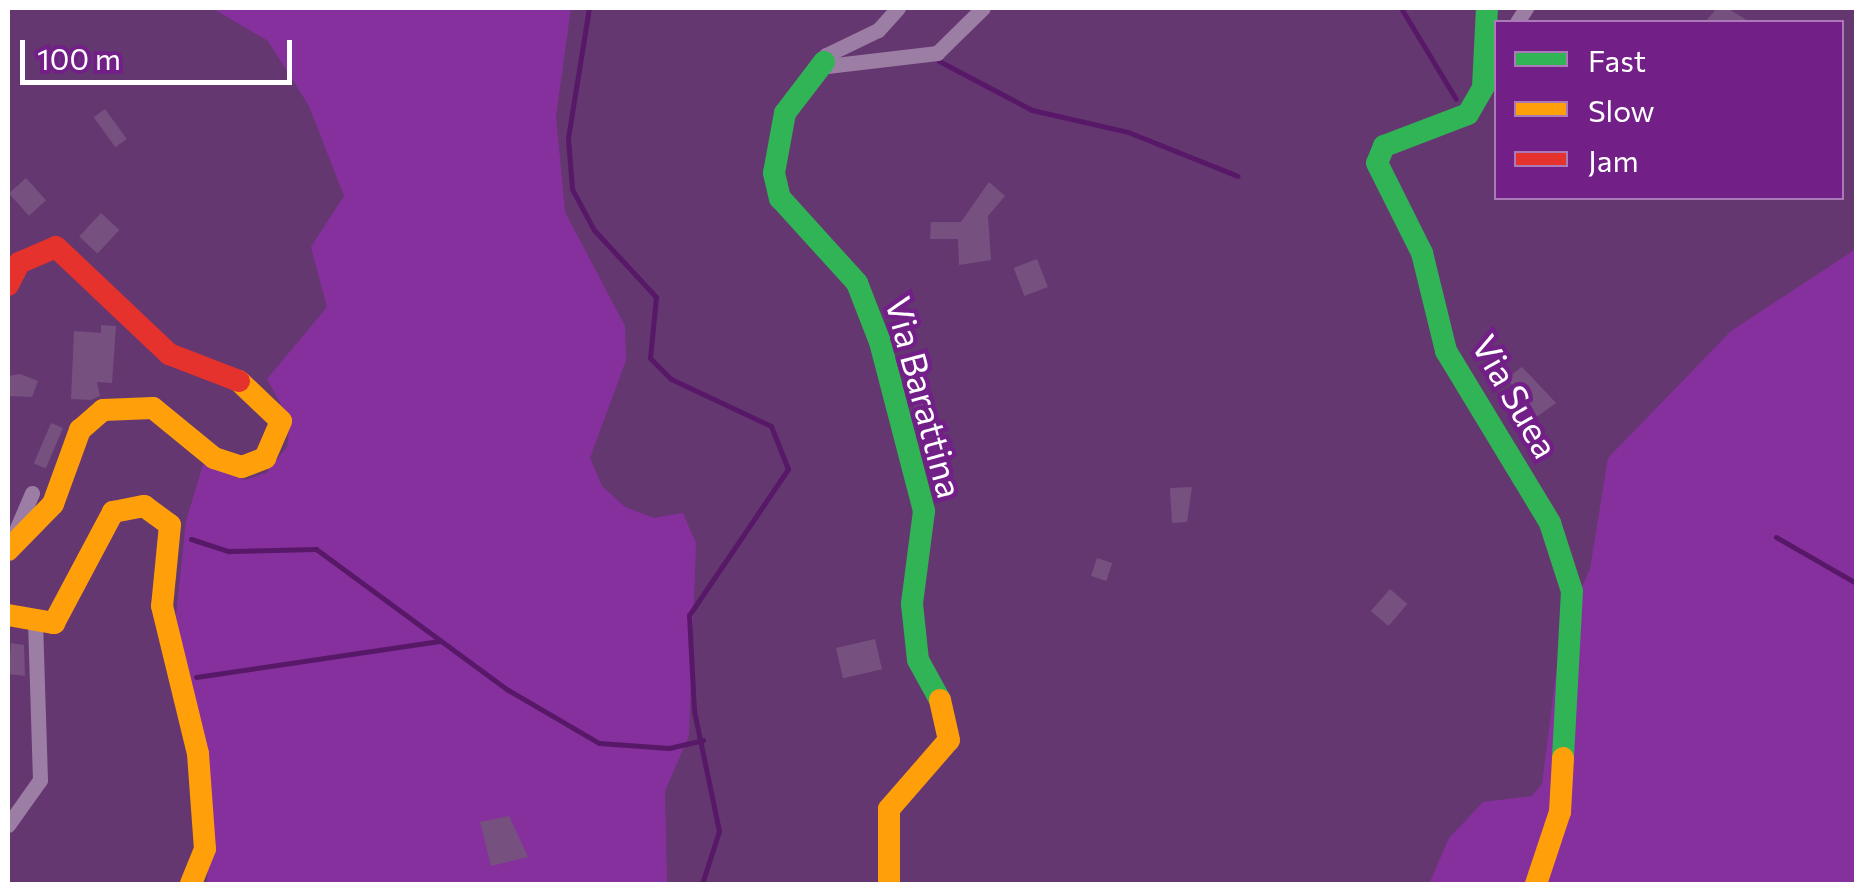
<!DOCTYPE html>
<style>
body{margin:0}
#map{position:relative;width:1864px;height:892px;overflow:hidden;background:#653770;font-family:Commissioner,sans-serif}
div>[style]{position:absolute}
.green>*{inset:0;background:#86309d}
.stream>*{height:5px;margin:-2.5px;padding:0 2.5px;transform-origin:2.5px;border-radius:2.5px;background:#581868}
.building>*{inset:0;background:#76517f;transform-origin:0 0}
.street>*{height:15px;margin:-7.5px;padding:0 7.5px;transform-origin:7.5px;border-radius:7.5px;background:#9c7ea5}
.fast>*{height:22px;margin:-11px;padding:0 11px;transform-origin:11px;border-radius:11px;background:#30b455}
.slow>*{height:22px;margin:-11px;padding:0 11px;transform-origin:11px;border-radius:11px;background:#ff9f0a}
.jam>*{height:22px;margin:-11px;padding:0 11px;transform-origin:11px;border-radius:11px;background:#e5322d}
span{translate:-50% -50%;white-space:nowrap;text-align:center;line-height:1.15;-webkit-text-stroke:9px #731f88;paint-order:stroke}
.street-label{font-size:35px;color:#fff}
.frame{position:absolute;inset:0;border:10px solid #fff;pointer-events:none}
.legend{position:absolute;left:1494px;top:20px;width:350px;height:180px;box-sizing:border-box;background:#731f88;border:2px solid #ab79b8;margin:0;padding:12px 18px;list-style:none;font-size:30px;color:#fff}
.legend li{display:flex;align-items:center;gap:20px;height:50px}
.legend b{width:50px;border:2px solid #ab79b8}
.scale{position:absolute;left:20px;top:40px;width:272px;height:45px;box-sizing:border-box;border:5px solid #fff;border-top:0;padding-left:12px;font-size:30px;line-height:35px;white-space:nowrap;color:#fff;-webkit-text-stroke:8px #731f88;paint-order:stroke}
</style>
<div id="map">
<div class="green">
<div style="clip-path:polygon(212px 8px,571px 8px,556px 116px,565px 212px,625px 326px,626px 360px,590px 458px,602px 486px,625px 507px,654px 518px,683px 513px,696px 543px,689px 736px,665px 791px,667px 884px,207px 884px,211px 807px,176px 616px,186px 521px,205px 458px,245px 480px,266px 473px,287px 447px,290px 421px,267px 379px,327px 307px,311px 247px,344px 196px,309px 106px,268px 41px)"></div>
<div style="clip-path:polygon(1856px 249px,1856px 884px,1429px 884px,1449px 838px,1483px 802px,1532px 796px,1542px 784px,1561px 633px,1590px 569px,1608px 458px,1731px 331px)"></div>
</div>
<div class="stream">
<div style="left:589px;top:8px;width:132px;rotate:99.2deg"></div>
<div style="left:568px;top:138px;width:51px;rotate:85.5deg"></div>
<div style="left:572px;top:189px;width:47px;rotate:61.8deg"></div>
<div style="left:594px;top:230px;width:91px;rotate:47.2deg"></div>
<div style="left:656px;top:297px;width:61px;rotate:95.6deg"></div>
<div style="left:650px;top:358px;width:30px;rotate:45deg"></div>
<div style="left:671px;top:379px;width:110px;rotate:25.2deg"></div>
<div style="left:771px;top:426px;width:46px;rotate:68.4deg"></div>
<div style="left:788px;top:469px;width:176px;rotate:124.1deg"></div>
<div style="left:689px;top:615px;width:96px;rotate:87deg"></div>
<div style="left:694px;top:711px;width:123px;rotate:78.2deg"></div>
<div style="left:719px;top:831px;width:56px;rotate:107.8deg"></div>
<div style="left:1401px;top:8px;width:106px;rotate:58.9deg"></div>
<div style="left:939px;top:61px;width:105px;rotate:27.8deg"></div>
<div style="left:1032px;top:110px;width:98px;rotate:12.9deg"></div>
<div style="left:1128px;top:132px;width:118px;rotate:21.8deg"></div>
<div style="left:1776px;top:537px;width:92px;rotate:29.9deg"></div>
<div style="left:191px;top:539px;width:40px;rotate:18deg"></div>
<div style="left:229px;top:551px;width:87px;rotate:-1.3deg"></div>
<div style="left:316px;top:549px;width:238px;rotate:36.3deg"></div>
<div style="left:508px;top:690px;width:105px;rotate:30.2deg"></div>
<div style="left:599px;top:743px;width:70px;rotate:4.1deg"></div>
<div style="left:669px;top:748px;width:35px;rotate:-13deg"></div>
<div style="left:196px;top:677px;width:246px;rotate:-8.4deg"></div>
</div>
<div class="building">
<div style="clip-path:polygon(1717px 8px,1727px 8px,1750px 22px,1705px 22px)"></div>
<div style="left:105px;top:109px;width:37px;height:14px;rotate:54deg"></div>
<div style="left:26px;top:178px;width:30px;height:23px;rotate:48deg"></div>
<div style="clip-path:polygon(989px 182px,1005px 196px,988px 216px,991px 260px,959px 265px,958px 239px,930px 239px,931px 222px,961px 222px)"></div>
<div style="left:101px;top:213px;width:25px;height:32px;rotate:43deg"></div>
<div style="left:1037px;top:259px;width:30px;height:25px;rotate:69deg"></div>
<div style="clip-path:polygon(101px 325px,116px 326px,112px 383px,97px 382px,100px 396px,91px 400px,71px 399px,74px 331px,101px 333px)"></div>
<div style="clip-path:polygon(1522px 367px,1556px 403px,1535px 418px,1507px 378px)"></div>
<div style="clip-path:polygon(20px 374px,38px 381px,32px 397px,8px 396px,8px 376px)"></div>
<div style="left:924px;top:383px;width:21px;height:17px;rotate:71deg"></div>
<div style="left:51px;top:423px;width:13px;height:44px;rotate:23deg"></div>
<div style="clip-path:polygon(1192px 487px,1187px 522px,1172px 523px,1170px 488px)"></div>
<div style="left:1097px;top:558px;width:16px;height:19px;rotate:18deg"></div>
<div style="left:1390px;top:589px;width:23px;height:29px;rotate:41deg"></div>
<div style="left:875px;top:639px;width:31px;height:40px;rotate:77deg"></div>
<div style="clip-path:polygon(11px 643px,24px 645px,25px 676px,8px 674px)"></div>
<div style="clip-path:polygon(509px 816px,528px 857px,491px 866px,480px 822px)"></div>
</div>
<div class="street">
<div style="left:898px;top:8px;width:30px;rotate:132deg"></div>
<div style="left:878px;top:30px;width:58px;rotate:154.3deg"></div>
<div style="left:826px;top:55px;width:11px;rotate:85deg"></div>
<div style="left:827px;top:66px;width:111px;rotate:-6.7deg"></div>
<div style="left:937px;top:53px;width:64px;rotate:-44.4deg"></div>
<div style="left:1517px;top:22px;width:17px;rotate:-57deg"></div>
<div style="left:8px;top:549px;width:61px;rotate:-66.8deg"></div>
<div style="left:8px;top:825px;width:55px;rotate:-54.6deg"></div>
<div style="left:40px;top:780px;width:155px;rotate:-91.8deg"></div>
</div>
<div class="fast">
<div style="left:1487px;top:8px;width:80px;rotate:92.9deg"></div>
<div style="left:1483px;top:88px;width:30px;rotate:120deg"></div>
<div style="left:1468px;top:114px;width:90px;rotate:159.1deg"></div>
<div style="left:1384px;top:146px;width:18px;rotate:112deg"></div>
<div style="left:1377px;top:163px;width:101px;rotate:63.4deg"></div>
<div style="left:1422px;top:253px;width:101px;rotate:76.2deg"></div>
<div style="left:1446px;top:351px;width:201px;rotate:58.8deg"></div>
<div style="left:1550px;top:523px;width:71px;rotate:72.1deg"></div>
<div style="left:1572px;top:591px;width:167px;rotate:93.1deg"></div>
<div style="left:824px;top:62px;width:64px;rotate:127.4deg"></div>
<div style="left:785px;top:113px;width:61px;rotate:100.4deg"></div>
<div style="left:774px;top:173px;width:26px;rotate:77deg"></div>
<div style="left:780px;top:198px;width:115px;rotate:47.8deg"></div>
<div style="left:857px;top:283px;width:63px;rotate:68.7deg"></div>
<div style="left:880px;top:342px;width:175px;rotate:75.4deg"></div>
<div style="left:924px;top:511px;width:94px;rotate:97.4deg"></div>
<div style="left:912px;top:604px;width:56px;rotate:83.9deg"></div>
<div style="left:918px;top:660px;width:46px;rotate:61.2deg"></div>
</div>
<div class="slow">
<div style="left:8px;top:550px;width:64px;rotate:-45.6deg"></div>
<div style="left:53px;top:504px;width:79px;rotate:-70deg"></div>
<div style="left:80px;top:430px;width:30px;rotate:-41deg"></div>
<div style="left:103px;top:410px;width:50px;rotate:-2.3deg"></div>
<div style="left:153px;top:408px;width:79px;rotate:39.3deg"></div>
<div style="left:214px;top:458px;width:29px;rotate:18deg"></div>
<div style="left:242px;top:467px;width:25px;rotate:-21deg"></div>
<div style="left:265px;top:458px;width:40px;rotate:-66.6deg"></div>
<div style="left:281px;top:421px;width:58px;rotate:-136.4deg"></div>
<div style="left:8px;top:615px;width:47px;rotate:9.9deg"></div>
<div style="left:54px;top:623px;width:126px;rotate:-62deg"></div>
<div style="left:113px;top:512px;width:32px;rotate:-11deg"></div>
<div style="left:144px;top:506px;width:32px;rotate:36deg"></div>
<div style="left:170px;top:525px;width:81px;rotate:95.6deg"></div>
<div style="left:162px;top:606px;width:152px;rotate:76.3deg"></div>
<div style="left:198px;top:754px;width:95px;rotate:85.8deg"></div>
<div style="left:205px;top:849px;width:38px;rotate:112deg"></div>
<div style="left:889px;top:884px;width:75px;rotate:-90deg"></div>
<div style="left:889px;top:809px;width:91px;rotate:-49deg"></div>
<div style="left:949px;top:740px;width:41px;rotate:-102.7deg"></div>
<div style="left:1536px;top:884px;width:76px;rotate:-71.6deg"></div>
<div style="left:1560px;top:812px;width:54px;rotate:-86.8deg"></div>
</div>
<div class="jam">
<div style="left:8px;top:285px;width:25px;rotate:-63deg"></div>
<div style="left:19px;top:263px;width:40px;rotate:-23.4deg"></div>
<div style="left:56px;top:247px;width:156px;rotate:43.4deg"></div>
<div style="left:169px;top:354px;width:75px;rotate:21.1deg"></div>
</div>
<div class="street-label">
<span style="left:1516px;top:396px;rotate:60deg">Via Suea</span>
<span style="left:925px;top:397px;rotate:75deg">Via Barattina</span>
</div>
<div class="frame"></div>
<ul class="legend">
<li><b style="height:12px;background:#30b455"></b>Fast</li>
<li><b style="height:12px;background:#ff9f0a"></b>Slow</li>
<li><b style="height:12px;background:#e5322d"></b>Jam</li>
</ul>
<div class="scale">100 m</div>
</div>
